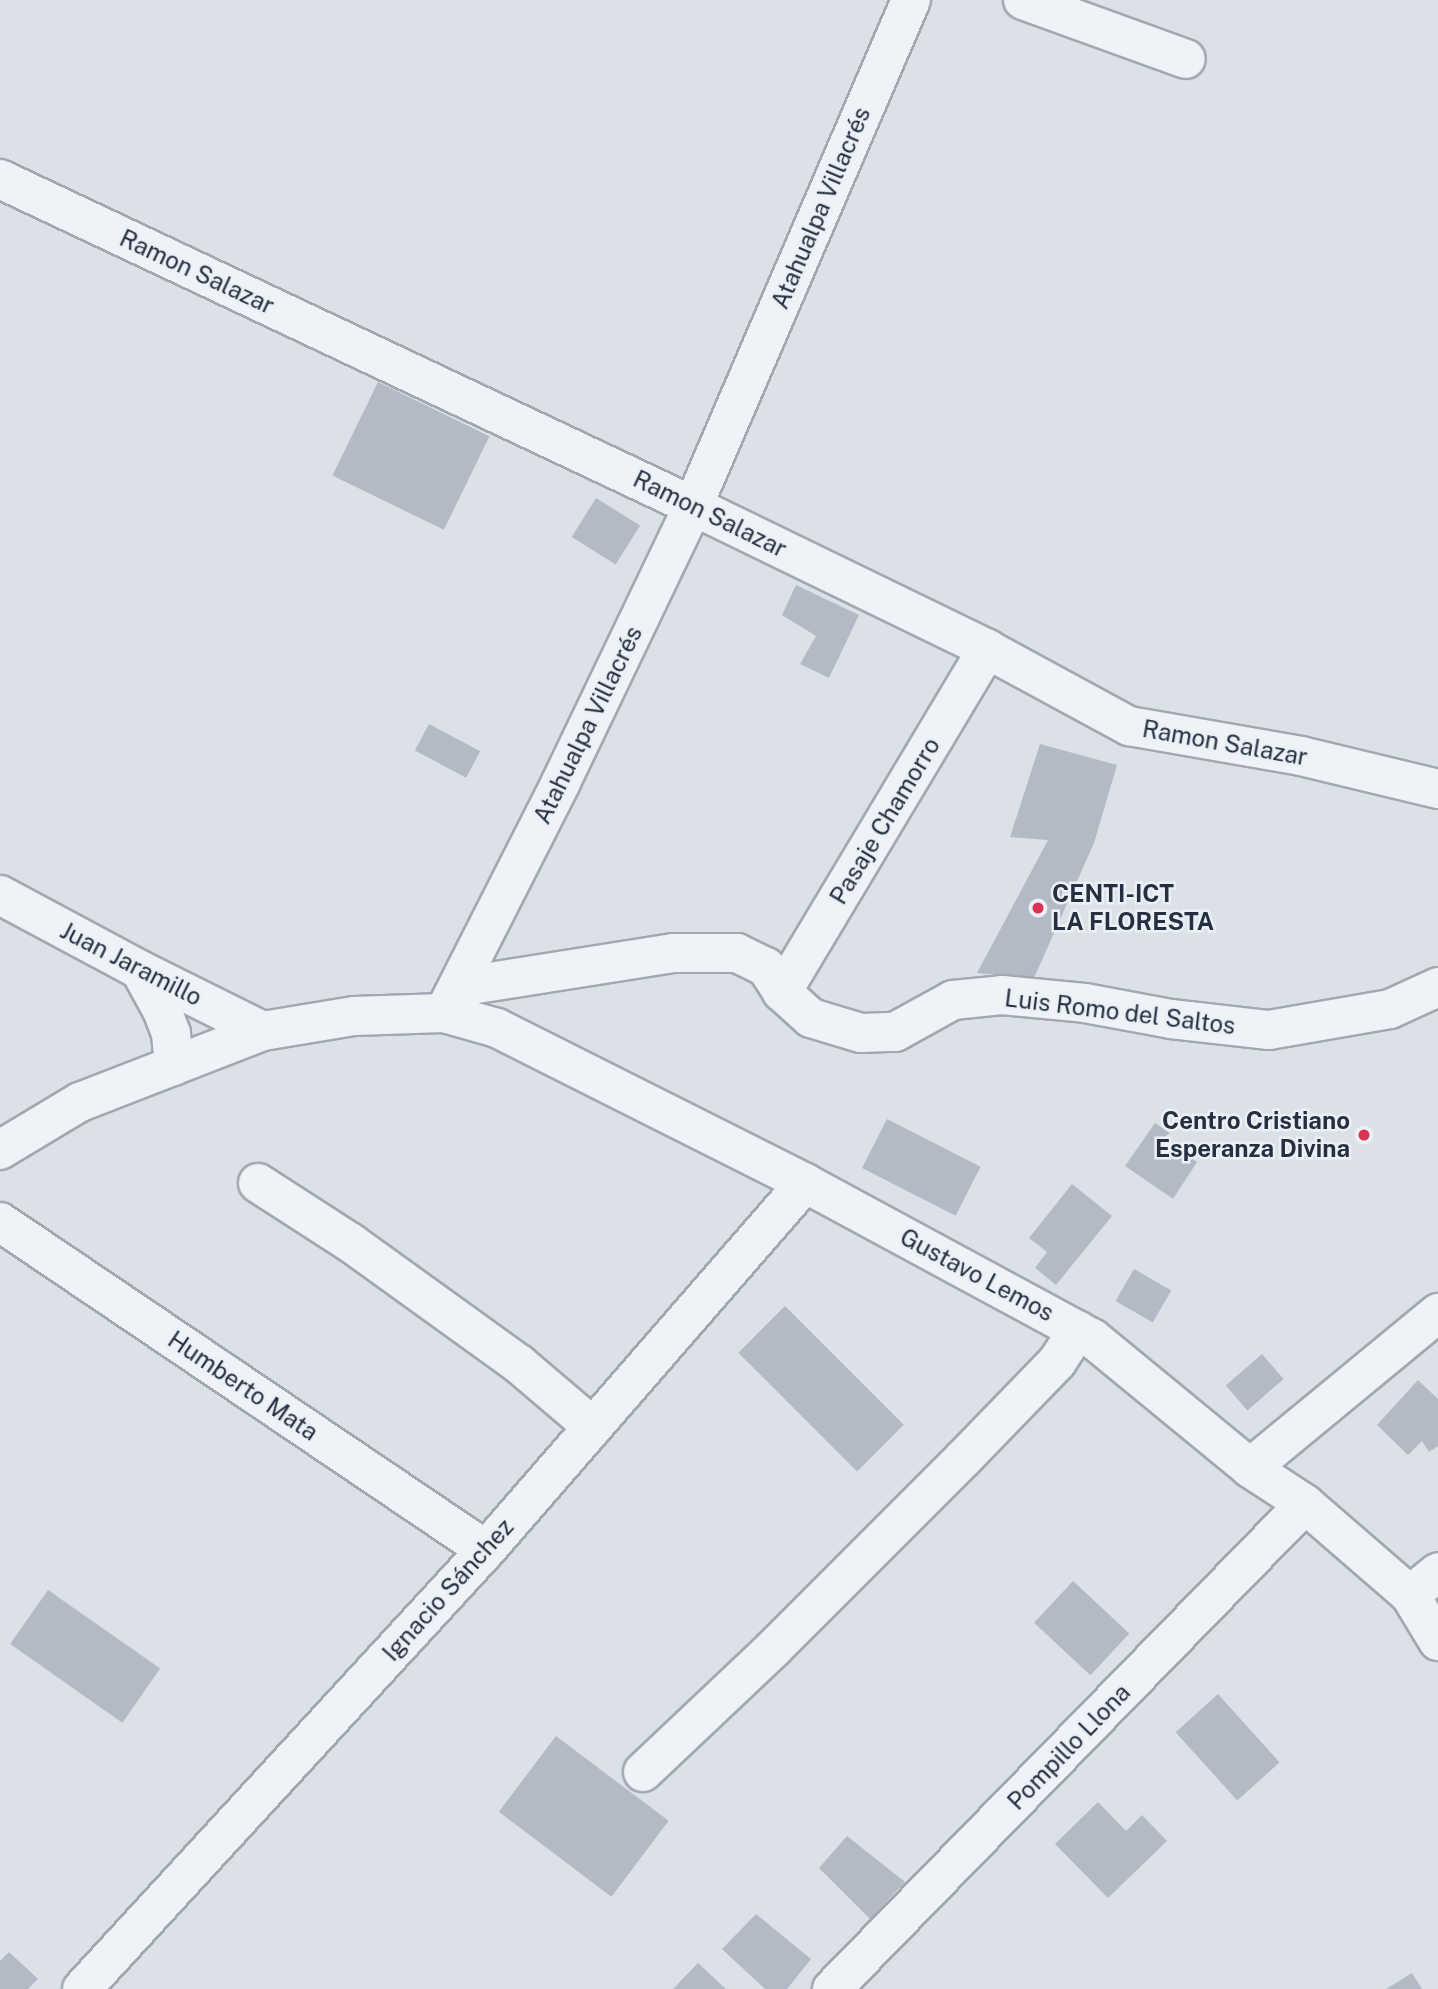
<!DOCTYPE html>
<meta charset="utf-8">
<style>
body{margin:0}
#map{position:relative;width:1438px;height:1989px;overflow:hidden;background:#dce1e8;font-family:"Public Sans",sans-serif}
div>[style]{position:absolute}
.building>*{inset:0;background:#b3bac5;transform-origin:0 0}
.roads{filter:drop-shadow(2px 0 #a1a8b2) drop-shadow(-2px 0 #a1a8b2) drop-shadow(0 2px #a1a8b2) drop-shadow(0 -2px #a1a8b2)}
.minor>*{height:38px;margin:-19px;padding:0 19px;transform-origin:19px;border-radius:19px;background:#eff2f6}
.dots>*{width:19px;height:19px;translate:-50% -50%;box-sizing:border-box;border:4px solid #ebf0f6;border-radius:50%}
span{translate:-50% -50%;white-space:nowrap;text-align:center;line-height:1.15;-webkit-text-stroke:5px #ebf0f6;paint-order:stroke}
.street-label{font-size:24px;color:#242f40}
.poi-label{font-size:24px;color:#242f40;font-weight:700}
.left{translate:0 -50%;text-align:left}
.right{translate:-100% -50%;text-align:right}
</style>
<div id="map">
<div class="building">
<div style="left:378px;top:382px;width:124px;height:104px;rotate:26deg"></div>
<div style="left:596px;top:498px;width:52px;height:46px;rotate:32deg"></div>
<div style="clip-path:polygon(796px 585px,859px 615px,829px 678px,800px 664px,816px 636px,782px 615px)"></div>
<div style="left:429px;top:724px;width:58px;height:30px;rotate:28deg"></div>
<div style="clip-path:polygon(1040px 744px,1117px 765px,1094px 843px,1034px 978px,977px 973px,1048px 840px,1010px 837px)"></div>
<div style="left:887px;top:1119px;width:105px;height:55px;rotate:27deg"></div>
<div style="clip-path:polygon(1155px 1123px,1170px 1133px,1163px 1138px,1197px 1162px,1173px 1199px,1125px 1166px)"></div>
<div style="clip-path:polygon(1072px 1184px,1112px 1216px,1056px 1285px,1035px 1268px,1047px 1252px,1029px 1238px)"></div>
<div style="left:1134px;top:1269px;width:43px;height:37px;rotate:30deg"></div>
<div style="left:785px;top:1306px;width:168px;height:66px;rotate:45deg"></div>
<div style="left:1262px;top:1354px;width:33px;height:48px;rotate:49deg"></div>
<div style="clip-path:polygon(1418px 1380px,1438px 1399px,1438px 1446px,1429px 1452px,1422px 1441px,1408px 1455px,1377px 1425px)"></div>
<div style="left:1073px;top:1581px;width:77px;height:57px;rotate:43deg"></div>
<div style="left:48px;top:1590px;width:137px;height:66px;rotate:35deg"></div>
<div style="left:1218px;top:1694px;width:92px;height:57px;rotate:48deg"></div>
<div style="left:556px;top:1736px;width:141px;height:95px;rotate:37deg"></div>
<div style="clip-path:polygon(1098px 1802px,1126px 1831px,1142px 1815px,1167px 1841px,1108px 1898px,1055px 1844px)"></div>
<div style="clip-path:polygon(847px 1836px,905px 1882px,870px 1919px,819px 1868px)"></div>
<div style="clip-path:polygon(756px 1914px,811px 1959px,787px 1989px,765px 1989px,722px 1949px)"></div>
<div style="clip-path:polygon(9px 1952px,38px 1979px,28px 1989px,0 1989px,0 1961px)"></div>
<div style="clip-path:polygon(698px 1963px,726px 1989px,673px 1989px)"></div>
<div style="clip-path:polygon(1412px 1973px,1422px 1989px,1386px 1989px)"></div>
</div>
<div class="roads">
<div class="minor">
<div style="left:1023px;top:0;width:173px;rotate:19.9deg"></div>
<div style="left:0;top:179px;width:766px;rotate:25.26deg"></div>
<div style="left:693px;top:506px;width:327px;rotate:25.9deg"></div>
<div style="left:987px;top:649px;width:162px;rotate:28.5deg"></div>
<div style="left:1129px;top:726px;width:175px;rotate:9.9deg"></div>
<div style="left:1301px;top:756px;width:141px;rotate:13.5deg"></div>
<div style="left:0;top:895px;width:159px;rotate:28.2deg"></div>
<div style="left:140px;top:970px;width:137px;rotate:26.4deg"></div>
<div style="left:140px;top:970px;width:46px;rotate:61.2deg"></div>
<div style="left:162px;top:1010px;width:25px;rotate:69deg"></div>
<div style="left:171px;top:1033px;width:33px;rotate:85deg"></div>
<div style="left:458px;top:987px;width:218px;rotate:-9deg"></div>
<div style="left:673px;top:953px;width:64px"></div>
<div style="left:737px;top:953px;width:32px;rotate:26deg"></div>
<div style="left:766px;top:967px;width:30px;rotate:57deg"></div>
<div style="left:782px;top:992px;width:39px;rotate:42deg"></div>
<div style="left:811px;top:1018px;width:52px;rotate:16.7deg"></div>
<div style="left:861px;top:1033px;width:34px;rotate:-2deg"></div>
<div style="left:895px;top:1032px;width:66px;rotate:-28.9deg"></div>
<div style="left:953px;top:1000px;width:49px;rotate:-5.8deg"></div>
<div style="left:1002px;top:995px;width:83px;rotate:5.5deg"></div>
<div style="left:1085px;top:1003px;width:87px;rotate:10.5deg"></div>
<div style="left:1171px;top:1019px;width:99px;rotate:6.4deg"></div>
<div style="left:1269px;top:1030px;width:123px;rotate:-9.8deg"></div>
<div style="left:1390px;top:1009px;width:53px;rotate:-24.6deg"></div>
<div style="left:782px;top:992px;width:400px;rotate:-59.1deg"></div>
<div style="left:444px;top:1013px;width:259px;rotate:-63.1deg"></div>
<div style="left:561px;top:782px;width:306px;rotate:-64.4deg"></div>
<div style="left:693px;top:506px;width:551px;rotate:-66.69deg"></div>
<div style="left:0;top:1150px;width:93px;rotate:-31deg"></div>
<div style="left:80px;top:1102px;width:196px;rotate:-21.2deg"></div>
<div style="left:263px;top:1031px;width:92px;rotate:-9.4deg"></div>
<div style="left:354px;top:1016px;width:90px;rotate:-1.9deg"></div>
<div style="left:444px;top:1013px;width:55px;rotate:15.8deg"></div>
<div style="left:497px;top:1028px;width:345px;rotate:26.7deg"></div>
<div style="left:805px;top:1183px;width:326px;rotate:28.4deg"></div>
<div style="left:1092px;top:1338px;width:205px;rotate:39.4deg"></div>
<div style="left:1250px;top:1468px;width:66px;rotate:33.2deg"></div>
<div style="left:1305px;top:1504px;width:139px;rotate:40.9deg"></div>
<div style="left:1410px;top:1595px;width:54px;rotate:58.7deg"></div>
<div style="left:258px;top:1183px;width:111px;rotate:32.8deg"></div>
<div style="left:351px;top:1243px;width:207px;rotate:35.8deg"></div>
<div style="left:519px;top:1364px;width:97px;rotate:40.4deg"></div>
<div style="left:0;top:1222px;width:586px;rotate:34.02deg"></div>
<div style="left:1250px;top:1468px;width:244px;rotate:-39.5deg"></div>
<div style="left:1410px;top:1595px;width:36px;rotate:-39deg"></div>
<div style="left:643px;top:1772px;width:180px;rotate:-43.4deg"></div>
<div style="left:774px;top:1648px;width:267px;rotate:-45deg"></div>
<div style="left:963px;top:1459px;width:135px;rotate:-45.9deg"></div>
<div style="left:1057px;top:1362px;width:38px;rotate:-57deg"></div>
<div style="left:82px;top:1989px;width:597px;rotate:-47.38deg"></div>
<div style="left:486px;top:1550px;width:486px;rotate:-49deg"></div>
<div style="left:832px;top:1989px;width:677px;rotate:-45.72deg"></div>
</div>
</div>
<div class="dots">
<div style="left:1038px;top:908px;background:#db3353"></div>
<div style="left:1364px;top:1135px;background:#db3353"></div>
</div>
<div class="street-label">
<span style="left:821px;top:208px;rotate:-67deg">Atahualpa Villacrés</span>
<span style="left:197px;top:272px;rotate:25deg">Ramon Salazar</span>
<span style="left:710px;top:514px;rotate:26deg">Ramon Salazar</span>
<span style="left:588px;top:725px;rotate:-64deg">Atahualpa Villacrés</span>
<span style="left:1225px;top:743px;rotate:10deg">Ramon Salazar</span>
<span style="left:885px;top:821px;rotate:-59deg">Pasaje Chamorro</span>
<span style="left:131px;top:964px;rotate:27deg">Juan Jaramillo</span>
<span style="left:1120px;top:1012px;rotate:7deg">Luis Romo del Saltos</span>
<span style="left:977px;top:1275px;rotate:28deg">Gustavo Lemos</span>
<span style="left:243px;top:1386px;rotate:34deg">Humberto Mata</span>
<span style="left:448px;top:1590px;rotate:-48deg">Ignacio Sánchez</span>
<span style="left:1069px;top:1747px;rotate:-46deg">Pompillo Llona</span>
</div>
<div class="poi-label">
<span class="left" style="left:1052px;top:908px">CENTI-ICT<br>LA FLORESTA</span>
<span class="right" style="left:1350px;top:1135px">Centro Cristiano<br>Esperanza Divina</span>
</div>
</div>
